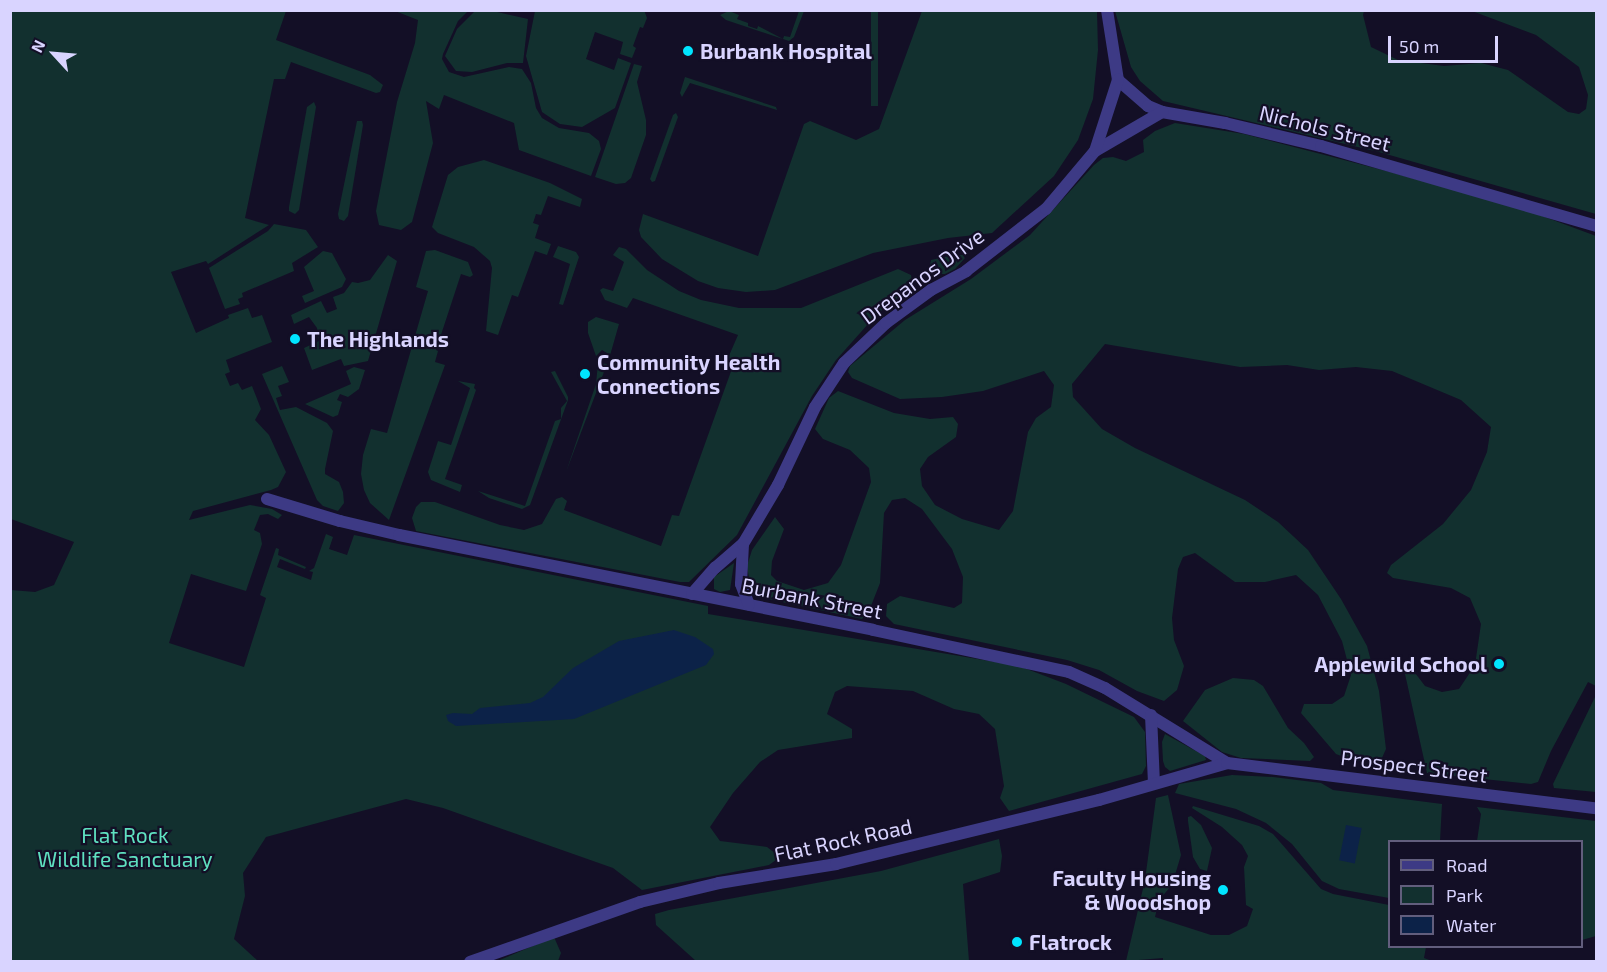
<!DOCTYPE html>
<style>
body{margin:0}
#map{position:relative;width:1607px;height:972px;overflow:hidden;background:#130f26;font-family:"Exo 2",sans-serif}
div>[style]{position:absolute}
.green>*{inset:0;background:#12302f;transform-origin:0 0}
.water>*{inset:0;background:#0c2248;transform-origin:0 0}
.minor>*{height:12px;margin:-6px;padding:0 6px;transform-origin:6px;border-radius:6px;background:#3d3a85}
.dots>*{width:16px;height:16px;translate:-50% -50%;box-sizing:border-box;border:3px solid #130f26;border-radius:50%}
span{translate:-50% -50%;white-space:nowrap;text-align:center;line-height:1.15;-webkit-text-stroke:4.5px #130f26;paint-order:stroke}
.poi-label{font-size:21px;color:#d9d4ff;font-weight:700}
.left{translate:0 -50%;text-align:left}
.right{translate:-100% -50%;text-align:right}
.street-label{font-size:21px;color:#d9d4ff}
.park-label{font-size:21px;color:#5fe0c0}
.frame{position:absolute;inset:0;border:12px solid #d9d4ff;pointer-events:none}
.legend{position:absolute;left:1388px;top:840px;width:195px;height:108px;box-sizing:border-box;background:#130f26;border:2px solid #625e7d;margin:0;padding:8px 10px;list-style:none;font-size:18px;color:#d9d4ff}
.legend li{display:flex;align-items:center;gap:12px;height:30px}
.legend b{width:30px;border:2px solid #625e7d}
.north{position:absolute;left:24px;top:24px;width:60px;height:60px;-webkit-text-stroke:4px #130f26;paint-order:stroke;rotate:296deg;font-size:16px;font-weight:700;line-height:24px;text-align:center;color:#d9d4ff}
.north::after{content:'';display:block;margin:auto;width:21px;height:27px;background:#d9d4ff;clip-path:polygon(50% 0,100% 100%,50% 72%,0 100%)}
.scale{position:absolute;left:1388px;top:36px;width:110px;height:27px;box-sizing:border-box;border:3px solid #d9d4ff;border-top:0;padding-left:8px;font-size:18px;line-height:21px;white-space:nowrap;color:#d9d4ff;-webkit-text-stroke:4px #130f26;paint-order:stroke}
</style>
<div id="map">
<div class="green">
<div style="clip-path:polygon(644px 10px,647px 18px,643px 28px,640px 27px,633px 46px,636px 48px,632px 58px,620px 54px,623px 42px,595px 32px,586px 59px,614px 70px,618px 58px,631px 63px,615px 108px,582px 127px,560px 124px,542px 112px,526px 56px,535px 11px)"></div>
<div style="clip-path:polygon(10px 11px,286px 11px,276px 40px,370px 75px,383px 85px,380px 92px,376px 93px,291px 62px,285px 79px,274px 79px,245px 218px,269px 225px,208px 264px,206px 261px,171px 272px,196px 333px,229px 318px,228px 315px,248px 308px,252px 318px,262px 315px,272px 342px,226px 360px,230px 372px,225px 374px,230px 386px,238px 383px,242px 390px,252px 386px,261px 409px,255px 420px,269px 435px,286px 472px,278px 487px,271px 490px,193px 511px,189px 520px,250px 505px,272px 509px,282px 515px,278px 519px,268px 514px,260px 515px,254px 530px,260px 533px,262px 544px,246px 591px,191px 574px,169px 643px,244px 667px,266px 598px,260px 595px,276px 548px,279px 549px,278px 555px,306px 567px,305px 569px,280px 559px,277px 567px,311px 580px,313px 572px,309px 571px,314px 568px,326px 534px,333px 537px,329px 549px,347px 555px,354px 535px,708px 606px,708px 614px,1019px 666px,1066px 684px,1134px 717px,1145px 732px,1146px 766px,1142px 774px,1009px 811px,1000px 798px,1004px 786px,995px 729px,979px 714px,954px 709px,913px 691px,847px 686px,835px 692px,827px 714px,852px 729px,852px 738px,778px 750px,760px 762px,733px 793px,710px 827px,720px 841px,767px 847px,780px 857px,769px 865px,642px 890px,613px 868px,443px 808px,406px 799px,266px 837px,243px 873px,245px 896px,234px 939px,258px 961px,11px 961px,11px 590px,35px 592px,54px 585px,74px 542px,11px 519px)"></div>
<div style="clip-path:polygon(395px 11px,468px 11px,458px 21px,443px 54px,442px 59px,449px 72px,464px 77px,509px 67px,522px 69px,531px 83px,536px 108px,542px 118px,559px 128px,589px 133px,599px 141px,601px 149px,591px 176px,519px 150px,514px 123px,444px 95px,439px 109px,426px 101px,433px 143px,412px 222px,401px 230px,379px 225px,376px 211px,397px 102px,415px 43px,418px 20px)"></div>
<div style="clip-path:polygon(493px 11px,528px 19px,523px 63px,507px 63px,472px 72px,456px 71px,445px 56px,457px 29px,474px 12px)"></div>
<div style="clip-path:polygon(729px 11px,739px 15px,737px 19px,748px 23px,748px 26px,757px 29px,758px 26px,783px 39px,784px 36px,790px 37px,799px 11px,804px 11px,794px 37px,789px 41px,726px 20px,720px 15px)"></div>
<div style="left:871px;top:11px;width:7px;height:95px"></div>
<div style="clip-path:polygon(922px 11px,1097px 11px,1098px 50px,1093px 99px,1078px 140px,1054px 176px,992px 233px,948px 238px,873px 253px,775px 290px,746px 292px,718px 288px,698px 281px,662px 259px,641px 237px,639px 230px,643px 214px,758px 256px,804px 124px,810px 121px,856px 140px,879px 129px)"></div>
<div style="clip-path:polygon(1115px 11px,1364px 11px,1363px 15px,1371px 47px,1398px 60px,1444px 66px,1481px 63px,1508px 70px,1568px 112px,1579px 114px,1586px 109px,1588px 95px,1579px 67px,1536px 35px,1472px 11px,1596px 11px,1596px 214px,1379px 152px,1163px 101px,1140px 81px,1131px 67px)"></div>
<div style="clip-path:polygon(634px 64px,642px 66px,637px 82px,646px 120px,646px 135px,631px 178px,625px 183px,616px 184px,595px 177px)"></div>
<div style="clip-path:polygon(685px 77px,776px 107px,777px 110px,690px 83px,682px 97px,680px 93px)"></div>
<div style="clip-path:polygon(314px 102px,316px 107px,299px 210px,295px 214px,289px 211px,289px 207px,307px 107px)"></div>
<div style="clip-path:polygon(676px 113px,678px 117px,655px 181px,652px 182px,650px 179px,673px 115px)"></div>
<div style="clip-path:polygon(357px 121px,362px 121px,363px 125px,348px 216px,344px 221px,339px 219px,338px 214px)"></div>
<div style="clip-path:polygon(1175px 123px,1244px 134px,1390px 172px,1523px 209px,1596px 236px,1596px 686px,1588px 682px,1551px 751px,1538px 782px,1531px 784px,1427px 773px,1403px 665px,1409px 665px,1425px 686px,1442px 692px,1459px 689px,1475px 665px,1481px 624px,1470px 598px,1451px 588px,1393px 578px,1387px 573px,1391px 565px,1443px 524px,1471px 490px,1487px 452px,1491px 427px,1461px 400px,1392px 371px,1356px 367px,1319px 370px,1287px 365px,1240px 367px,1105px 344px,1072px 384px,1073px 397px,1102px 429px,1135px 448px,1245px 500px,1278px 522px,1308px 550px,1341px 599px,1367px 646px,1379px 691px,1386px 749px,1381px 760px,1354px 761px,1336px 754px,1301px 713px,1304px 704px,1332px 704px,1344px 696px,1351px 675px,1342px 641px,1318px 595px,1296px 575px,1265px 582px,1235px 582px,1195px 553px,1183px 557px,1178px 569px,1172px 618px,1174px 640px,1184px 666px,1177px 690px,1164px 701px,1137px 691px,1099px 670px,1067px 660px,894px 624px,886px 616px,887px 604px,900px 596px,954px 608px,962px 603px,963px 577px,952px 549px,922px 509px,905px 498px,892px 500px,884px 513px,880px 583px,869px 611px,862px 619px,768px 599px,758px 594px,750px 584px,747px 566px,752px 550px,775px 517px,784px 529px,772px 561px,771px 575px,777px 581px,804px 590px,828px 583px,841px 565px,871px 482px,869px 468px,850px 450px,823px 439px,815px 429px,829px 398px,838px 391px,894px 413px,930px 419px,953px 417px,958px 424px,956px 437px,928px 457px,920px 469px,922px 486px,935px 505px,962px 519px,999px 530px,1013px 511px,1028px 432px,1036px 418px,1051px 407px,1054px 385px,1044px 371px,983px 391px,942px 397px,900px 399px,852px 378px,848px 372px,850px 366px,905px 320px,971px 279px,1030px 235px,1094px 165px,1103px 158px,1113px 157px,1126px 161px,1144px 152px,1143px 140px,1155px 131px)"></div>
<div style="clip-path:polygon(484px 160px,550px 183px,582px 199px,580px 207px,548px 196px,541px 215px,536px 214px,533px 223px,539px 225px,535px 238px,551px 244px,547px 255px,535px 251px,518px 297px,512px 295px,498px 335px,486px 331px,492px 268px,490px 261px,474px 247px,438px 233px,432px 227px,448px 175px,458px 167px)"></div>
<div style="clip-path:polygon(274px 224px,306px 230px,318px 247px,292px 263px,294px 271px,242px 293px,243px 297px,238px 299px,240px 304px,225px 309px,209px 268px,268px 231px)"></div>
<div style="clip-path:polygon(558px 246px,576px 252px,579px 257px,563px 305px,559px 304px,570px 264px,553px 257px)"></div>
<div style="clip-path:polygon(619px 247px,626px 249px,647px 270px,679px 291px,701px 300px,739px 308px,801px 308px,898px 269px,911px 275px,913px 286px,877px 314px,836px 360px,812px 396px,737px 535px,689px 582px,680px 582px,416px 531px,412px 518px,416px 507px,421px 502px,435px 502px,500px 525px,524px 530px,542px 524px,556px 499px,562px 497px,567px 501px,564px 510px,661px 546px,672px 515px,679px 516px,734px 363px,728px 358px,738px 335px,633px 298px,627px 308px,605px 300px,600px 290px,603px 288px,613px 291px,624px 262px,613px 255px)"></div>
<div style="clip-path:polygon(435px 250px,468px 262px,473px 275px,470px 277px,461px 274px,436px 350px,438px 351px,435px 362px,445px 365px,389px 520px,370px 503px,364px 490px,361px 474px,363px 455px,371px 429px,387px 433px,428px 291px,416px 287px,426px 251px)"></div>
<div style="clip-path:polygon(323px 251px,332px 253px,346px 279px,342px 287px,305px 303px,302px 296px,314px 291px,304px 267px)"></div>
<div style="clip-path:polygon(388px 255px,397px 261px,368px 361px,344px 366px,341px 359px,312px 370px,304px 348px,319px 341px,317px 328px,309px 317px,294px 324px,291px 315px,321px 301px,327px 313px,337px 309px,333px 297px,344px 293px,352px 282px,358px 283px,370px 280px)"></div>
<div style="clip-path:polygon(954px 255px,964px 255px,965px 258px,955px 269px,945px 274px,940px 274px,930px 265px,931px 260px)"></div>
<div style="clip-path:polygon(596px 317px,619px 324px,609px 359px,607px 353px,602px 350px,596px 356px,588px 333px,588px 322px)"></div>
<div style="clip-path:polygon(598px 363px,607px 364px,566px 472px,596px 384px)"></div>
<div style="clip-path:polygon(282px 366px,289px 382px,278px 386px,282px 396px,276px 398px,280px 410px,296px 407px,327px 423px,333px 431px,325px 469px,325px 474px,339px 482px,343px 492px,344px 503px,338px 511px,323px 506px,317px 500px,262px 374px)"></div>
<div style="clip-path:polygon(354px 367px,365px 370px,359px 389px,348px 397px,340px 394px,337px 400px,342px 402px,338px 415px,333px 417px,305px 404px,351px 384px,346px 371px)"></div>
<div style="clip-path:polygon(555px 371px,568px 397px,568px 400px,530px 505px,522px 509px,489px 498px,478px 491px,525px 506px,555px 421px,561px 419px,561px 408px,567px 401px,551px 372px)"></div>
<div style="clip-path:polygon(458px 381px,475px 384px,474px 388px,476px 390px,445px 479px,462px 485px,460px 492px,431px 480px,428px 472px,438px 441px,451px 445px,470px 388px)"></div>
<div style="clip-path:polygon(734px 563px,730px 590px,720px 592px,714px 589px,714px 577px)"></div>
<div style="clip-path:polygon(1233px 678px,1254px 680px,1263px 686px,1288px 728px,1304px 743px,1314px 757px,1310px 761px,1241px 758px,1222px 752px,1183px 721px,1205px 690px)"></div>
<div style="clip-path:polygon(1596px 695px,1596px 792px,1554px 788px,1553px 784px)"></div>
<div style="clip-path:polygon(1165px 734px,1205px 756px,1206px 760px,1170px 771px,1165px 767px,1163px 761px,1162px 742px)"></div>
<div style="clip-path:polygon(1232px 775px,1273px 777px,1321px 783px,1333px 790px,1442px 804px,1440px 841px,1390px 842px,1389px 898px,1339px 889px,1322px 881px,1292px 844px,1266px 823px,1236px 809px,1175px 793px,1179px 784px)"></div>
<div style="clip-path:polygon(1168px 795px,1181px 855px,1172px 885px,1159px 900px,1155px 917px,1211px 935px,1229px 935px,1247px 926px,1253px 909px,1246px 905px,1244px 867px,1248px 856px,1242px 845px,1222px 827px,1192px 808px,1193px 806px,1259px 826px,1273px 834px,1321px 889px,1333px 894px,1389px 905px,1390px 946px,1426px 947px,1424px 958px,1432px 961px,1163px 962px,1163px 958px,1126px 961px,1145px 880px,1156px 798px)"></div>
<div style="clip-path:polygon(1477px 807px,1596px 821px,1596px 936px,1582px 940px,1582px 842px,1477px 841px,1481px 814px)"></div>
<div style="clip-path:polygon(1191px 816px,1201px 825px,1212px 848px,1207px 871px,1200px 869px,1193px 857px,1188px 821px,1188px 817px)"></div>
<div style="clip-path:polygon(999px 839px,1002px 856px,1000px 872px,963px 884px,969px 961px,696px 961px,656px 925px,655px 914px,669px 910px,881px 871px)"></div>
<div style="clip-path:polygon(554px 937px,561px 953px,558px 961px,495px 962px)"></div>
</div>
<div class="water">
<div style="clip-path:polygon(674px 630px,695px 637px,713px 649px,714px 654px,706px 665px,574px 719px,456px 726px,448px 721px,446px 715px,453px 713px,472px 714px,480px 708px,530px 703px,543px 697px,573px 668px,619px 641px)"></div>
<div style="left:1346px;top:825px;width:16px;height:36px;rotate:11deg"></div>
</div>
<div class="minor">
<div style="left:1107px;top:10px;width:71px;rotate:81.1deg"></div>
<div style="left:1118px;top:80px;width:40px;rotate:41deg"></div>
<div style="left:1148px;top:106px;width:15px;rotate:23deg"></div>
<div style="left:1162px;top:112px;width:64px;rotate:9.9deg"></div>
<div style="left:1225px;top:123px;width:99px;rotate:13.5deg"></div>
<div style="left:1321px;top:146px;width:286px;rotate:16.2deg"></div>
<div style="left:1095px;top:151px;width:78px;rotate:-30.2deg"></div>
<div style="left:267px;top:499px;width:76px;rotate:16.8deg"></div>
<div style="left:340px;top:521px;width:61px;rotate:13.3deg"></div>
<div style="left:399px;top:535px;width:483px;rotate:11.3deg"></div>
<div style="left:873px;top:630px;width:200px;rotate:12.1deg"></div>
<div style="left:1069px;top:672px;width:39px;rotate:24deg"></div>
<div style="left:1105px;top:688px;width:143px;rotate:31.6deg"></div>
<div style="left:743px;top:544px;width:40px;rotate:92.9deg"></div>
<div style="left:741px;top:584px;width:22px;rotate:69deg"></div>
<div style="left:692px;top:594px;width:35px;rotate:-49deg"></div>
<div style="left:715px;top:568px;width:37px;rotate:-41deg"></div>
<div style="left:743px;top:544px;width:69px;rotate:-59.3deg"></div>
<div style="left:778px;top:485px;width:86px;rotate:-64.6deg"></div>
<div style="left:815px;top:407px;width:53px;rotate:-56.6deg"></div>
<div style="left:844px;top:363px;width:58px;rotate:-43.6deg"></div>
<div style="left:886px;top:323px;width:56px;rotate:-36.3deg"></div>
<div style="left:931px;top:290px;width:40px;rotate:-28deg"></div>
<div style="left:966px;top:271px;width:101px;rotate:-37.8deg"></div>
<div style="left:1046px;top:209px;width:76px;rotate:-49.8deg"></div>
<div style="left:1095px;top:151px;width:75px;rotate:-72.1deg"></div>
<div style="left:1151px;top:715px;width:68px;rotate:87.5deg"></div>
<div style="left:470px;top:962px;width:180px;rotate:-19.4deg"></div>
<div style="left:640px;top:902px;width:81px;rotate:-13.5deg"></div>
<div style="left:719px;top:883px;width:119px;rotate:-9.2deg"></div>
<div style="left:836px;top:864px;width:271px;rotate:-13.7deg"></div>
<div style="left:1099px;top:800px;width:133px;rotate:-16.1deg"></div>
<div style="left:1227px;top:763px;width:372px;rotate:7deg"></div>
</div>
<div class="dots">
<div style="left:688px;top:51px;background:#00e5ff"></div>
<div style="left:295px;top:339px;background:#00e5ff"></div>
<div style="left:585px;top:374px;background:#00e5ff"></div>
<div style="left:1499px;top:664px;background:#00e5ff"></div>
<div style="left:1223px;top:890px;background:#00e5ff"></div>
<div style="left:1017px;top:942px;background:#00e5ff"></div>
</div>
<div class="poi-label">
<span class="left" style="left:700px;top:51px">Burbank Hospital</span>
<span class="left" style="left:307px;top:339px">The Highlands</span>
<span class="left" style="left:597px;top:374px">Community Health<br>Connections</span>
<span class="right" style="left:1487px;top:664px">Applewild School</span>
<span class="right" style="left:1211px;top:890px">Faculty Housing<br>&amp; Woodshop</span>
<span class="left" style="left:1029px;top:942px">Flatrock</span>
</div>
<div class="street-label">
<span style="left:1325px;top:128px;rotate:14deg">Nichols Street</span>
<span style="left:922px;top:276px;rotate:-36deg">Drepanos Drive</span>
<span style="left:812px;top:598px;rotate:11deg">Burbank Street</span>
<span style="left:1414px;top:766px;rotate:7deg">Prospect Street</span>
<span style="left:843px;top:840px;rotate:-12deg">Flat Rock Road</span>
</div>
<div class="park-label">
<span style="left:125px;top:847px">Flat Rock<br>Wildlife Sanctuary</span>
</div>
<div class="frame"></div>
<ul class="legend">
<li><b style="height:8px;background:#3d3a85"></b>Road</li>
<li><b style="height:16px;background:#12302f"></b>Park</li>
<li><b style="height:16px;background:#0c2248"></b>Water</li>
</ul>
<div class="north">N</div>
<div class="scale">50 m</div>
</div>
